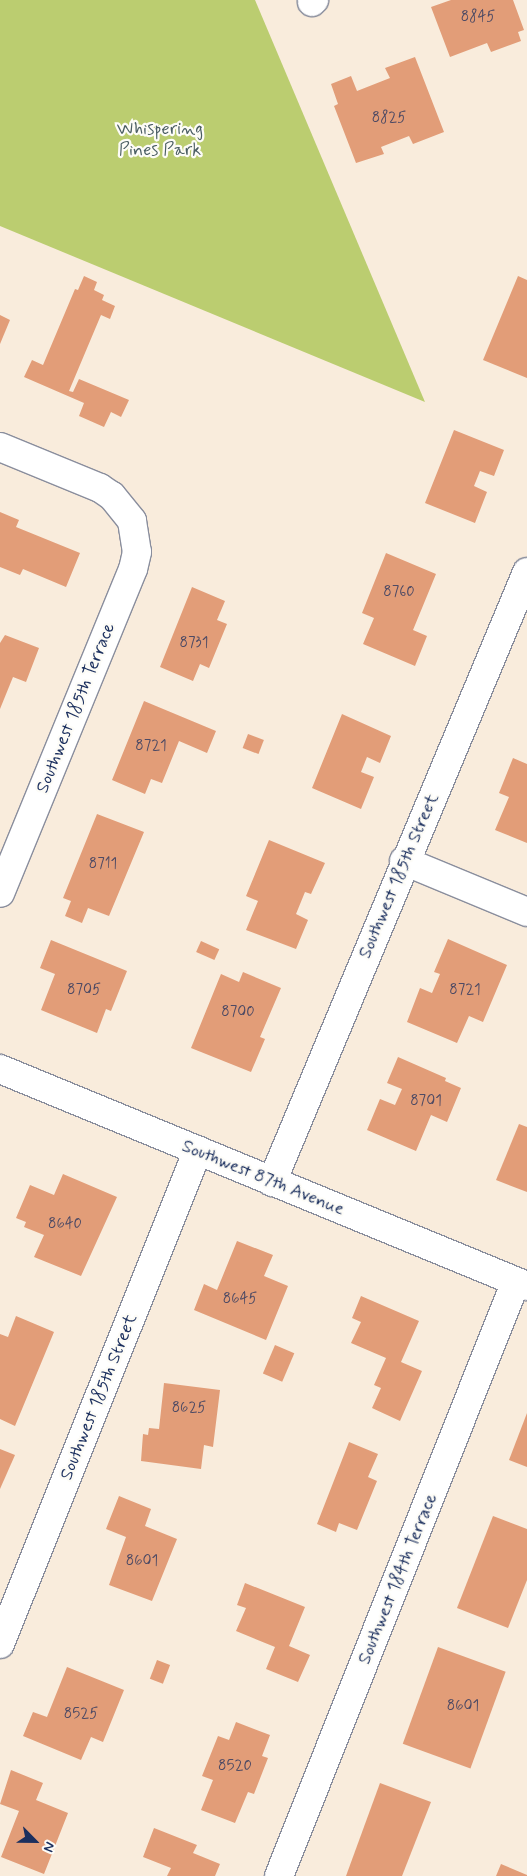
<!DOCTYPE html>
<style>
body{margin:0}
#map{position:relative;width:527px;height:1876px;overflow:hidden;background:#f9ecdc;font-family:Mynerve,sans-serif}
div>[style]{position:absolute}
.green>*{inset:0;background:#bbcd70}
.building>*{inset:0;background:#e29d78;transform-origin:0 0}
.roads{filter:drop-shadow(1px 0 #8a8e9d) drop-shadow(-1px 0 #8a8e9d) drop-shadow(0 1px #8a8e9d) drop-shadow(0 -1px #8a8e9d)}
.minor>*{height:28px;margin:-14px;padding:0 14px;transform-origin:14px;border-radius:14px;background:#fff}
span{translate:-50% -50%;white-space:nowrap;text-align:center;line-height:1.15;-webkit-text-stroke:4.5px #fdfcf7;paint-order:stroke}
.number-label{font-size:15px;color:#4d4a64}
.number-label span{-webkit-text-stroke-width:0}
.park-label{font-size:18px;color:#4b5e63}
.street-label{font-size:18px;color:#1b2f5e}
.north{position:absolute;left:10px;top:1816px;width:50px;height:50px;-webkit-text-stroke:4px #fdfcf7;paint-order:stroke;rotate:113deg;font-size:14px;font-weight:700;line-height:20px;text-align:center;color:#1b2f5e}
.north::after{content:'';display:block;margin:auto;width:18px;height:22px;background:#1b2f5e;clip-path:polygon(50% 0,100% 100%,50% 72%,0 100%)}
</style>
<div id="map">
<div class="green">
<div style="clip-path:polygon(0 0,255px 0,425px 402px,0 226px)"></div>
</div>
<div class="building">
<div style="clip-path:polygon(451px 0,513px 0,524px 30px,518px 32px,521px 41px,491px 52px,487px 43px,450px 57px,431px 7px)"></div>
<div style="clip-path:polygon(415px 57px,444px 132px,413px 144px,409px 136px,381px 147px,384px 154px,356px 163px,334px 106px,338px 104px,331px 84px,351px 76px,357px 91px,390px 78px,385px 68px)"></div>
<div style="clip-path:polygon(84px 276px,97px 282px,94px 290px,104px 295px,102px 300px,115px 306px,110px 319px,101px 315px,69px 391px,73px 392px,79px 379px,129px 400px,121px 417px,111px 412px,104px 427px,79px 416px,84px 403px,24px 377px,32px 360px,43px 365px,75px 289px,78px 290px)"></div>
<div style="clip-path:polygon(518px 276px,527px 280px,527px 378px,483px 360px)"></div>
<div style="clip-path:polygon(0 315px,10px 320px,0 344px)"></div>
<div style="clip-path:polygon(454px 430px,504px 450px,494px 476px,480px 471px,474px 486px,487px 492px,475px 523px,425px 503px)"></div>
<div style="clip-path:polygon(0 512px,19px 520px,16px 527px,80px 553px,66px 587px,23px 569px,20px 575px,0 567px)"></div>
<div style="clip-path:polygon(386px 553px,436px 574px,413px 630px,427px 636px,415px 666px,363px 644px,374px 618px,362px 613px)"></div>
<div style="clip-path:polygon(192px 587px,225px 601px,217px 620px,227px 624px,209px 668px,200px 664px,193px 681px,160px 667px)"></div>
<div style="clip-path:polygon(5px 635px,39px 648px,26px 682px,13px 677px,0 709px,0 643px)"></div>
<div style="clip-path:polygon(144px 701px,216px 731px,207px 753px,179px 741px,162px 783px,151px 779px,145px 794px,112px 780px)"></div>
<div style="clip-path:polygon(342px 714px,391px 736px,380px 763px,367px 757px,361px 772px,374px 777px,361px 809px,312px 788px)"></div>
<div style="left:248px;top:734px;width:17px;height:15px;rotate:21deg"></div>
<div style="clip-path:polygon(513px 758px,527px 764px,527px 843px,495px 830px,509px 797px,499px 793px)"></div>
<div style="clip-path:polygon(97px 814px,144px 832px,109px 916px,88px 908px,82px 923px,65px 916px,71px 901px,63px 898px)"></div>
<div style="clip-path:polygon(269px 840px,325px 863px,311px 894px,305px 892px,296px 914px,308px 920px,296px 949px,246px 930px,258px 901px,246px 896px)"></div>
<div style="clip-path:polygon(448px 939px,507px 965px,483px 1022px,469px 1016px,457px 1043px,407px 1022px,420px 988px,432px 993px,440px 974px,434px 972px)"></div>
<div style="clip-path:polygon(51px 940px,127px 971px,111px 1011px,106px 1009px,97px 1033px,41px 1010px,55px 974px,40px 968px)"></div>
<div style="left:201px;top:941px;width:20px;height:12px;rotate:24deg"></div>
<div style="clip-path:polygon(243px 972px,281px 988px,260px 1037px,265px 1039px,251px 1072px,191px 1048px,221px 974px,239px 982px)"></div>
<div style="clip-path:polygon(398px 1057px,446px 1078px,445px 1081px,461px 1088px,447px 1122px,431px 1115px,416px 1151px,367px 1130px,380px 1099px,395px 1105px,402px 1089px,387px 1083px)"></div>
<div style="clip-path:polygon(519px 1124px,527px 1127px,527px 1192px,496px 1180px)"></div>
<div style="clip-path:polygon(63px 1174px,117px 1197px,81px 1276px,34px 1257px,44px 1235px,24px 1227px,26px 1222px,16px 1218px,30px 1185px,54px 1195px)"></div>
<div style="clip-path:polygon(237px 1241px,273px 1255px,264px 1276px,288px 1286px,266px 1340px,194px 1310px,204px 1284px,217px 1290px)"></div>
<div style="clip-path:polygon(361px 1296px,419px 1321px,401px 1362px,422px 1371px,400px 1421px,372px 1408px,381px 1388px,374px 1385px,386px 1358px,351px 1343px,361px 1322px,352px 1318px)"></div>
<div style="clip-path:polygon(16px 1316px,54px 1332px,15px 1426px,0 1419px,0 1334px,8px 1337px)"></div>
<div style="left:275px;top:1345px;width:21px;height:31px;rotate:23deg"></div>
<div style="clip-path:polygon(164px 1383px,220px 1390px,213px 1447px,204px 1445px,201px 1469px,141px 1461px,143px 1434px,148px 1435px,149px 1428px,159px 1429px)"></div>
<div style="clip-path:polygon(527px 1413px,527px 1467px,509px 1460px)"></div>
<div style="clip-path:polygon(349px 1442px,378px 1454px,368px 1477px,377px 1481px,357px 1530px,339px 1523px,336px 1532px,317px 1524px)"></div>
<div style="clip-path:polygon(0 1449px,15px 1455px,0 1489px)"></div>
<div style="clip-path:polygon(119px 1496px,151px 1509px,145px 1526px,177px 1539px,152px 1601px,109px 1585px,126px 1537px,106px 1529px)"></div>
<div style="clip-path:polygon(493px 1516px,527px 1529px,527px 1580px,508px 1628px,457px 1608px)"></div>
<div style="clip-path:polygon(245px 1583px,305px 1607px,289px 1646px,310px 1655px,298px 1682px,266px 1669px,275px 1647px,236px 1631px,246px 1608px,237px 1605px)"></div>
<div style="left:438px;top:1647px;width:72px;height:103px;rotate:20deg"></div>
<div style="left:157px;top:1660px;width:14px;height:20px;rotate:21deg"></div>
<div style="clip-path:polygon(67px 1667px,124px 1690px,103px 1742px,91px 1737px,81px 1760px,23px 1736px,33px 1712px,47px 1717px)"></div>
<div style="clip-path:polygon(236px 1722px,270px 1735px,262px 1756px,268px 1758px,254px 1794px,248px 1792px,235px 1823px,201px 1810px,213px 1780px,202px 1776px,218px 1736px,229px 1740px)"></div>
<div style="clip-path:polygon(11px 1770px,43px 1783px,36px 1800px,68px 1813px,44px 1874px,1px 1857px,19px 1811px,0 1804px)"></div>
<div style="clip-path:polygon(380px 1783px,431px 1802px,402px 1876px,346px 1876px)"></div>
<div style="clip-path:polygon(154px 1828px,197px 1845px,193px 1853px,220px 1864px,215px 1876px,167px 1876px,171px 1868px,143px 1857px)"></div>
<div style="clip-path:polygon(501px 1864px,527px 1875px,527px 1876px,496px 1876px)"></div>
</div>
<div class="roads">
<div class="minor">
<div style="left:312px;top:2px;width:3px;rotate:-45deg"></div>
<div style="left:0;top:447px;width:108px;rotate:22.3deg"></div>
<div style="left:100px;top:488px;width:14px;rotate:34deg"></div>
<div style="left:112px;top:496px;width:32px;rotate:51deg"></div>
<div style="left:132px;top:521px;width:31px;rotate:81deg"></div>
<div style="left:137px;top:552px;width:17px;rotate:103deg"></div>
<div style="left:133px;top:569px;width:350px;rotate:112.3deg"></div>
<div style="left:404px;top:861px;width:133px;rotate:22.5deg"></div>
<div style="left:0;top:1069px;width:570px;rotate:22.38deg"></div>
<div style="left:272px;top:1182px;width:661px;rotate:-67.31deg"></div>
<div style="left:0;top:1644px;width:532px;rotate:-68.16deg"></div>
<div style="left:279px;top:1876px;width:640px;rotate:-68.28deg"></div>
</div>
</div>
<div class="number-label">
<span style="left:478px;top:18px">8845</span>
<span style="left:389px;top:119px">8825</span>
<span style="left:399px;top:593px">8760</span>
<span style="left:194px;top:644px">8731</span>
<span style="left:151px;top:747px">8721</span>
<span style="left:103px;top:865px">8711</span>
<span style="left:84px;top:991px">8705</span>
<span style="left:465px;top:991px">8721</span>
<span style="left:238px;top:1013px">8700</span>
<span style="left:426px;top:1102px">8701</span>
<span style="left:65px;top:1225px">8640</span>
<span style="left:240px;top:1300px">8645</span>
<span style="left:189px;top:1409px">8625</span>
<span style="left:142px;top:1562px">8601</span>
<span style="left:463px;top:1707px">8601</span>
<span style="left:81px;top:1715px">8525</span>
<span style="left:235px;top:1767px">8520</span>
</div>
<div class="park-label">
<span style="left:160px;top:140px">Whispering<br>Pines Park</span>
</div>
<div class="street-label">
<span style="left:76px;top:708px;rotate:-68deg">Southwest 185th Terrace</span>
<span style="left:399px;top:876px;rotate:-67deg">Southwest 185th Street</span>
<span style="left:263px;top:1178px;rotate:22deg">Southwest 87th Avenue</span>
<span style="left:99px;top:1397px;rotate:-68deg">Southwest 185th Street</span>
<span style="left:398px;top:1579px;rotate:-68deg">Southwest 184th Terrace</span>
</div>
<div class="north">N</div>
</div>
